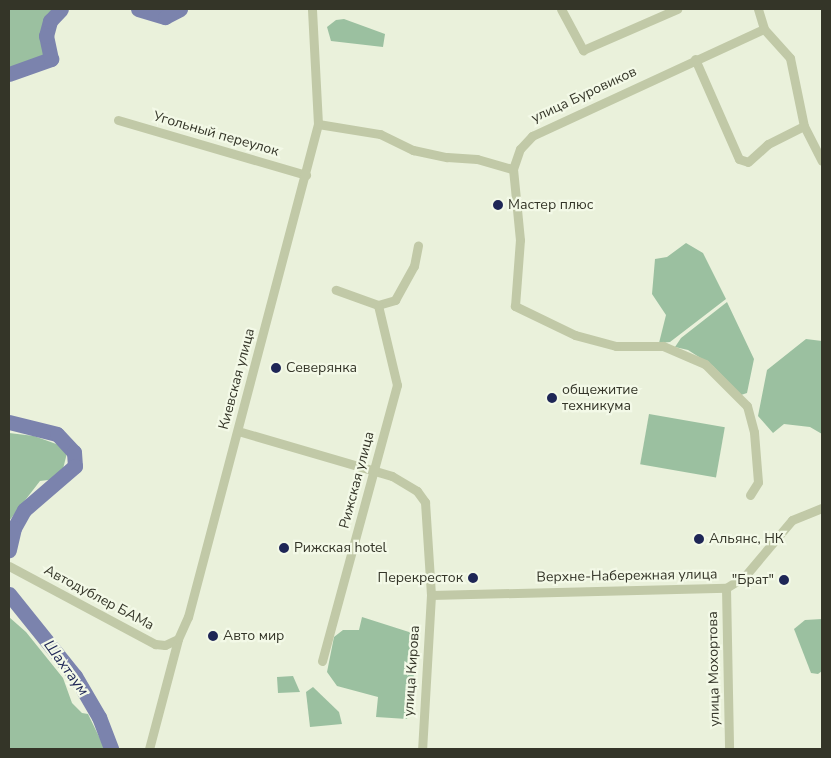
<!DOCTYPE html>
<meta charset="utf-8">
<style>
body{margin:0}
#map{position:relative;width:831px;height:758px;overflow:hidden;background:#eaf1db;font-family:"Nunito Sans",sans-serif}
div>[style]{position:absolute}
.green>*{inset:0;background:#9bc0a0;transform-origin:0 0}
.river>*{height:15px;margin:-7.5px;padding:0 7.5px;transform-origin:7.5px;border-radius:7.5px;background:#7b83ad}
.minor>*{height:9px;margin:-4.5px;padding:0 4.5px;transform-origin:4.5px;border-radius:4.5px;background:#c1c9a7}
.dots>*{width:14px;height:14px;translate:-50% -50%;box-sizing:border-box;border:2px solid #f3f9e7;border-radius:50%}
span{translate:-50% -50%;white-space:nowrap;text-align:center;line-height:1.15;-webkit-text-stroke:4.5px #f3f9e7;paint-order:stroke}
.street-label{font-size:14px;color:#343528}
.poi-label{font-size:14px;color:#343528}
.left{translate:0 -50%;text-align:left}
.right{translate:-100% -50%;text-align:right}
.water-label{font-size:15px;color:#1e2656;font-style:italic}
.frame{position:absolute;inset:0;border:10px solid #343528;pointer-events:none}
</style>
<div id="map">
<div class="green">
<div style="clip-path:polygon(9px 9px,54px 9px,47px 16px,40px 39px,44px 55px,9px 69px)"></div>
<div style="clip-path:polygon(344px 19px,385px 34px,383px 47px,331px 41px,327px 27px,336px 20px)"></div>
<div style="clip-path:polygon(686px 243px,703px 253px,726px 299px,670px 342px,659px 343px,666px 315px,652px 294px,655px 259px,667px 257px)"></div>
<div style="clip-path:polygon(727px 302px,754px 359px,747px 393px,741px 395px,713px 366px,688px 350px,675px 347px,681px 338px)"></div>
<div style="clip-path:polygon(806px 339px,822px 341px,822px 434px,810px 427px,784px 424px,773px 433px,758px 416px,767px 370px)"></div>
<div style="left:649px;top:414px;width:77px;height:51px;rotate:10deg"></div>
<div style="clip-path:polygon(9px 433px,34px 436px,59px 445px,67px 453px,63px 469px,56px 479px,40px 481px,9px 521px)"></div>
<div style="clip-path:polygon(9px 617px,26px 632px,63px 678px,72px 703px,82px 713px,88px 714px,105px 749px,9px 749px)"></div>
<div style="clip-path:polygon(362px 617px,409px 632px,419px 642px,407px 719px,376px 717px,378px 697px,337px 686px,327px 672px,334px 637px,343px 630px,359px 630px)"></div>
<div style="clip-path:polygon(822px 619px,822px 671px,818px 674px,811px 673px,794px 629px,805px 620px)"></div>
<div style="clip-path:polygon(293px 676px,300px 692px,278px 693px,277px 677px)"></div>
<div style="clip-path:polygon(313px 687px,339px 712px,342px 724px,310px 727px,306px 692px)"></div>
</div>
<div class="river">
<div style="left:138px;top:9px;width:28px;rotate:17deg"></div>
<div style="left:165px;top:17px;width:17px;rotate:-28deg"></div>
<div style="left:9px;top:74px;width:45px;rotate:-19.7deg"></div>
<div style="left:51px;top:59px;width:24px;rotate:-102deg"></div>
<div style="left:46px;top:36px;width:16px;rotate:-75deg"></div>
<div style="left:50px;top:21px;width:16px;rotate:-47deg"></div>
<div style="left:9px;top:422px;width:49px;rotate:14deg"></div>
<div style="left:57px;top:434px;width:25px;rotate:47deg"></div>
<div style="left:74px;top:452px;width:14px;rotate:86deg"></div>
<div style="left:75px;top:466px;width:67px;rotate:139.2deg"></div>
<div style="left:24px;top:510px;width:21px;rotate:119deg"></div>
<div style="left:14px;top:528px;width:23px;rotate:103deg"></div>
<div style="left:9px;top:594px;width:105px;rotate:51.2deg"></div>
<div style="left:75px;top:676px;width:48px;rotate:59.7deg"></div>
<div style="left:99px;top:717px;width:34px;rotate:69deg"></div>
</div>
<div class="minor">
<div style="left:561px;top:9px;width:47px;rotate:61.8deg"></div>
<div style="left:583px;top:50px;width:103px;rotate:-23.6deg"></div>
<div style="left:758px;top:9px;width:21px;rotate:73deg"></div>
<div style="left:695px;top:59px;width:109px;rotate:66.3deg"></div>
<div style="left:739px;top:159px;width:9px;rotate:18deg"></div>
<div style="left:748px;top:162px;width:27px;rotate:-42deg"></div>
<div style="left:768px;top:144px;width:40px;rotate:-26.6deg"></div>
<div style="left:118px;top:120px;width:196px;rotate:16.3deg"></div>
<div style="left:318px;top:124px;width:63px;rotate:9.2deg"></div>
<div style="left:380px;top:134px;width:37px;rotate:26deg"></div>
<div style="left:413px;top:150px;width:35px;rotate:12deg"></div>
<div style="left:447px;top:157px;width:30px;rotate:4deg"></div>
<div style="left:477px;top:159px;width:37px;rotate:16deg"></div>
<div style="left:378px;top:305px;width:18px;rotate:-16deg"></div>
<div style="left:395px;top:300px;width:39px;rotate:-61deg"></div>
<div style="left:414px;top:266px;width:21px;rotate:-79deg"></div>
<div style="left:238px;top:431px;width:160px;rotate:16.3deg"></div>
<div style="left:392px;top:476px;width:29px;rotate:31deg"></div>
<div style="left:417px;top:491px;width:14px;rotate:54deg"></div>
<div style="left:425px;top:502px;width:93px;rotate:86.3deg"></div>
<div style="left:431px;top:595px;width:154px;rotate:93.3deg"></div>
<div style="left:750px;top:495px;width:15px;rotate:-58deg"></div>
<div style="left:758px;top:482px;width:50px;rotate:-94.6deg"></div>
<div style="left:754px;top:432px;width:27px;rotate:-105deg"></div>
<div style="left:747px;top:406px;width:59px;rotate:-135deg"></div>
<div style="left:705px;top:364px;width:46px;rotate:-156.8deg"></div>
<div style="left:663px;top:346px;width:47px;rotate:180deg"></div>
<div style="left:616px;top:346px;width:42px;rotate:-165deg"></div>
<div style="left:575px;top:335px;width:67px;rotate:-154.2deg"></div>
<div style="left:515px;top:306px;width:66px;rotate:-85.7deg"></div>
<div style="left:520px;top:240px;width:71px;rotate:-95.6deg"></div>
<div style="left:513px;top:169px;width:21px;rotate:-71deg"></div>
<div style="left:520px;top:149px;width:18px;rotate:-47deg"></div>
<div style="left:532px;top:136px;width:255px;rotate:-24.8deg"></div>
<div style="left:764px;top:29px;width:39px;rotate:48deg"></div>
<div style="left:790px;top:58px;width:69px;rotate:78.4deg"></div>
<div style="left:804px;top:126px;width:39px;rotate:63deg"></div>
<div style="left:9px;top:566px;width:166px;rotate:28.1deg"></div>
<div style="left:155px;top:644px;width:10px;rotate:6deg"></div>
<div style="left:165px;top:645px;width:14px;rotate:-25deg"></div>
<div style="left:726px;top:588px;width:161px;rotate:88.9deg"></div>
<div style="left:431px;top:595px;width:295px;rotate:-1.4deg"></div>
<div style="left:726px;top:588px;width:22px;rotate:-32deg"></div>
<div style="left:745px;top:576px;width:73px;rotate:-50deg"></div>
<div style="left:792px;top:520px;width:32px;rotate:-22deg"></div>
<div style="left:322px;top:661px;width:286px;rotate:-74.8deg"></div>
<div style="left:397px;top:385px;width:82px;rotate:-103.4deg"></div>
<div style="left:378px;top:305px;width:45px;rotate:-160.3deg"></div>
<div style="left:149px;top:749px;width:114px;rotate:-75.2deg"></div>
<div style="left:178px;top:639px;width:24px;rotate:-66deg"></div>
<div style="left:188px;top:617px;width:510px;rotate:-75.23deg"></div>
<div style="left:318px;top:124px;width:115px;rotate:-93deg"></div>
</div>
<div class="dots">
<div style="left:498px;top:205px;background:#1e2656"></div>
<div style="left:276px;top:368px;background:#1e2656"></div>
<div style="left:552px;top:398px;background:#1e2656"></div>
<div style="left:699px;top:539px;background:#1e2656"></div>
<div style="left:284px;top:548px;background:#1e2656"></div>
<div style="left:473px;top:578px;background:#1e2656"></div>
<div style="left:784px;top:580px;background:#1e2656"></div>
<div style="left:213px;top:636px;background:#1e2656"></div>
</div>
<div class="street-label">
<span style="left:584px;top:95px;rotate:-25deg">улица Буровиков</span>
<span style="left:216px;top:134px;rotate:16deg">Угольный переулок</span>
<span style="left:237px;top:379px;rotate:-75deg">Киевская улица</span>
<span style="left:357px;top:480px;rotate:-75deg">Рижская улица</span>
<span style="left:627px;top:576px;rotate:-1deg">Верхне-Набережная улица</span>
<span style="left:99px;top:598px;rotate:28deg">Автодублер БАМа</span>
<span style="left:714px;top:669px;rotate:-91deg">улица Мохортова</span>
<span style="left:412px;top:671px;rotate:-86deg">улица Кирова</span>
</div>
<div class="poi-label">
<span class="left" style="left:508px;top:205px">Мастер плюс</span>
<span class="left" style="left:286px;top:368px">Северянка</span>
<span class="left" style="left:562px;top:398px">общежитие<br>техникума</span>
<span class="left" style="left:709px;top:539px">Альянс, НК</span>
<span class="left" style="left:294px;top:548px">Рижская hotel</span>
<span class="right" style="left:463px;top:578px">Перекресток</span>
<span class="right" style="left:774px;top:580px">"Брат"</span>
<span class="left" style="left:223px;top:636px">Авто мир</span>
</div>
<div class="water-label">
<span style="left:66px;top:668px;rotate:54deg">Шахтаум</span>
</div>
<div class="frame"></div>
</div>
